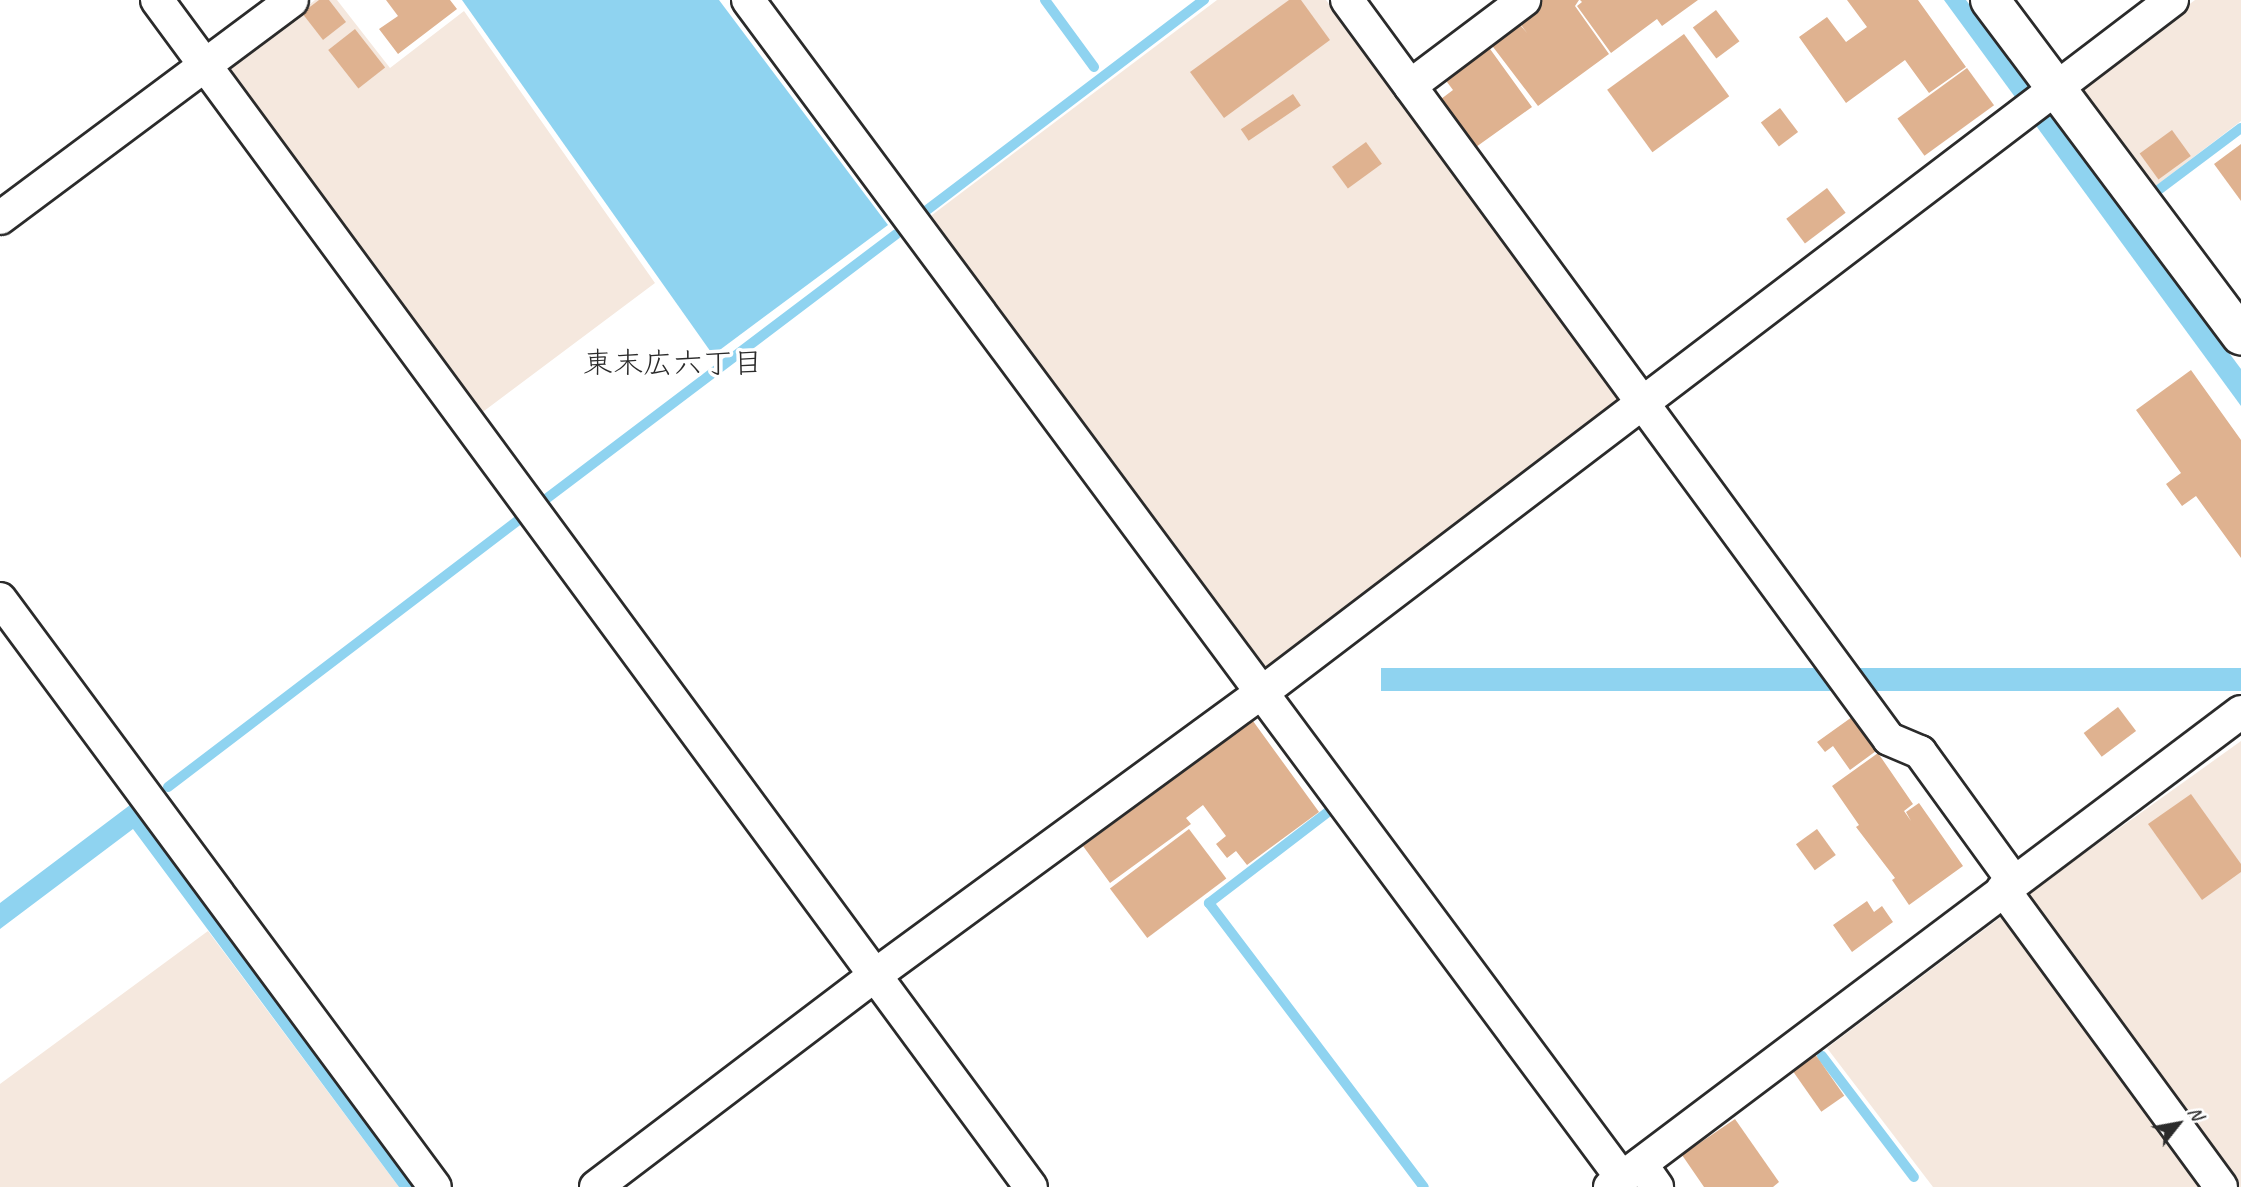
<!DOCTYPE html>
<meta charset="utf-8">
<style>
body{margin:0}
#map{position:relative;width:2241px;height:1187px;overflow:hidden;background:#fff;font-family:Caveat,"Klee One",sans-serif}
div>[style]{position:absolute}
.built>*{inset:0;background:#f5e8de}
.water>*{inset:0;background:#8fd3f0;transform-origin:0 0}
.stream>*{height:10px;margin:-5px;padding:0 5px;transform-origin:5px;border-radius:5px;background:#8fd3f0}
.building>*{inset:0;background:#dfb290;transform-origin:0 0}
.roads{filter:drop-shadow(2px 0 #2b2b2b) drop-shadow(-2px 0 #2b2b2b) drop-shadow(0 2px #2b2b2b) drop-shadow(0 -2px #2b2b2b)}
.street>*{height:32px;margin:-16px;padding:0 16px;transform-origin:16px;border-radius:16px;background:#fff}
.secondary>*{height:38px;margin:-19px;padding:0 19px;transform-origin:19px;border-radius:19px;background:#fff}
span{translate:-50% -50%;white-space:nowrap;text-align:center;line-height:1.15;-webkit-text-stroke:7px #fff;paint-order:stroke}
.neighbourhood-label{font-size:30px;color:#2b2b2b}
.north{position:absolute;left:2143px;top:1089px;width:70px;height:70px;-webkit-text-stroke:5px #fff;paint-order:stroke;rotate:59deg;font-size:19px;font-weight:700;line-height:28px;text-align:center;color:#2b2b2b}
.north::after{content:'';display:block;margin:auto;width:24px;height:32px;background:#2b2b2b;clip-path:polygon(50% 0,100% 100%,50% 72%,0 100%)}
</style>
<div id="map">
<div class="built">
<div style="clip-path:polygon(315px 0,337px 0,390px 68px,464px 11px,655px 283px,476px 417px,232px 77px,232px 67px)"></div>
<div style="clip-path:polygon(1217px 0,1326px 0,1618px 391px,1617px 407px,1269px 671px,928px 218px)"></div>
<div style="clip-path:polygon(2195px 0,2241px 0,2241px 121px,2153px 188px,2078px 88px)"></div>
<div style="clip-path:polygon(2241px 741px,2241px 1187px,2234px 1187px,2028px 905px,2029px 893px)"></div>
<div style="clip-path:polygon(2001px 917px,2013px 920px,2208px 1187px,1933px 1187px,1827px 1048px)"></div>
<div style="clip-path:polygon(208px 931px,399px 1187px,0 1187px,0 1084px)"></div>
</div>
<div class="water">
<div style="clip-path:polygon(462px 0,719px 0,888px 225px,713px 355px)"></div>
<div style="clip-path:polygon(1944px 0,1966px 0,2241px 369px,2241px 406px)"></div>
<div style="left:2241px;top:668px;width:23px;height:860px;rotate:90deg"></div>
<div style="clip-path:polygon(130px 805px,135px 811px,414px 1187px,399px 1187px,133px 829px,0 929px,0 903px)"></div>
</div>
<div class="stream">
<div style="left:1045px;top:0;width:83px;rotate:53.8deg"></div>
<div style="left:2157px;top:191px;width:105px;rotate:-36.9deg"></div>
<div style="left:927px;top:210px;width:348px;rotate:-37.2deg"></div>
<div style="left:546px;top:499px;width:439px;rotate:-37.1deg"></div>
<div style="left:168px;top:787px;width:442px;rotate:-37.3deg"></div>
<div style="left:1328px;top:812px;width:150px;rotate:142.6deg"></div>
<div style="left:1209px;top:903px;width:356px;rotate:52.9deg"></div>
<div style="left:1822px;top:1056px;width:152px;rotate:52.8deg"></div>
</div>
<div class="building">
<div style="clip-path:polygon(319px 0,329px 0,346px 22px,323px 40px,302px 13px)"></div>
<div style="clip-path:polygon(386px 0,450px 0,457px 9px,398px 54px,379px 29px,398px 16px)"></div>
<div style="clip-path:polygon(1289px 0,1301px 0,1330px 40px,1224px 118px,1190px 72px)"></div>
<div style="clip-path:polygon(1540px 0,1579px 0,1575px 6px,1609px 54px,1538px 106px,1487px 39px,1515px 19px,1527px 33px,1516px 18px)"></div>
<div style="clip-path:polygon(1580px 0,1698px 0,1662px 26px,1657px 19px,1611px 53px,1577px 6px,1582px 2px)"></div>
<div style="clip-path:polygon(1847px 0,1918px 0,1966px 67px,1929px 93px,1905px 60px,1846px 103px,1799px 37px,1827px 17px,1846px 42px,1867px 27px)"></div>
<div style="left:1716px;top:10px;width:39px;height:29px;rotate:53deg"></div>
<div style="left:355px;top:29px;width:49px;height:34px;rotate:52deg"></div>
<div style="left:1684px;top:34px;width:77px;height:95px;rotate:54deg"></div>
<div style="clip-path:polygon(1485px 42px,1532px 107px,1476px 147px,1441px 99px,1453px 90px,1441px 74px)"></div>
<div style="left:1967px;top:68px;width:46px;height:86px;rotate:54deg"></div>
<div style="left:1293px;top:94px;width:14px;height:63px;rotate:56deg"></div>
<div style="left:1780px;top:108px;width:30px;height:24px;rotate:53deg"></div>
<div style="left:2172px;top:130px;width:32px;height:40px;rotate:54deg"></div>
<div style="left:1366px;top:142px;width:27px;height:42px;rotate:54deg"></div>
<div style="clip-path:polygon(2241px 144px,2241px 201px,2214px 164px)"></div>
<div style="left:1827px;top:188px;width:31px;height:51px;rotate:53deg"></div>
<div style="clip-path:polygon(2191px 370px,2241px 440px,2241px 558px,2196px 496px,2182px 506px,2166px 484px,2181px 473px,2136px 410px)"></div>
<div style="left:2118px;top:707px;width:30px;height:43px;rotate:53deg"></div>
<div style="clip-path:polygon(1852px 717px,1876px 751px,1850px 770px,1833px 746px,1825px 752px,1817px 742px)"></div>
<div style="clip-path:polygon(1253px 721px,1319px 812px,1247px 865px,1236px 851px,1227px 858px,1216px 844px,1226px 836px,1203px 805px,1186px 818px,1191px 824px,1110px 883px,1083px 846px)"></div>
<div style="clip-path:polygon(1878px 753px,1913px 804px,1904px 811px,1911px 821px,1906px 812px,1919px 803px,1963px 866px,1909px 905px,1892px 880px,1895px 878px,1856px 827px,1859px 825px,1832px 786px)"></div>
<div style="clip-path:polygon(2191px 794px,2241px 864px,2241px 872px,2202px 900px,2148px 824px)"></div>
<div style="left:1189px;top:829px;width:62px;height:99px;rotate:53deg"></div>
<div style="left:1817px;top:829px;width:32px;height:26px;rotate:54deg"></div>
<div style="clip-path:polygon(1867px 901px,1874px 912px,1882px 906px,1893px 922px,1852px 952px,1833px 925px)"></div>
<div style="left:1815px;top:1054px;width:51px;height:28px;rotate:55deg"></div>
<div style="clip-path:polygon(1735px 1119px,1779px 1182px,1773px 1187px,1704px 1187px,1682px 1155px)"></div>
</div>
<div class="roads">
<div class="street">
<div style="left:157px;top:0;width:1474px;rotate:53.64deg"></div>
<div style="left:748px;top:0;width:1467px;rotate:53.43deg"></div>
<div style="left:1347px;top:0;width:916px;rotate:53.74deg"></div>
<div style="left:1889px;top:739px;width:34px;rotate:23deg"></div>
<div style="left:1920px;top:752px;width:160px;rotate:54.1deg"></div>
<div style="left:1410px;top:86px;width:143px;rotate:-37deg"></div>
<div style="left:0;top:218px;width:364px;rotate:-36.7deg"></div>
<div style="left:0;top:599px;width:731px;rotate:53.51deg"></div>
<div style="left:2003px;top:889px;width:369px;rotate:53.8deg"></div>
<div style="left:1641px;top:1164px;width:28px;rotate:55deg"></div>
<div style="left:596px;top:1187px;width:349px;rotate:-37.2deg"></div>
<div style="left:874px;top:976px;width:483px;rotate:-36.2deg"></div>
<div style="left:1264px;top:691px;width:1141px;rotate:-37.27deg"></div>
<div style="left:1610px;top:1187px;width:790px;rotate:-36.97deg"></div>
</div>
<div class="secondary">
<div style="left:1990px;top:0;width:419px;rotate:53.2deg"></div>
</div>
</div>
<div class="neighbourhood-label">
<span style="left:673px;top:363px">東末広六丁目</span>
</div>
<div class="north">N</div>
</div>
